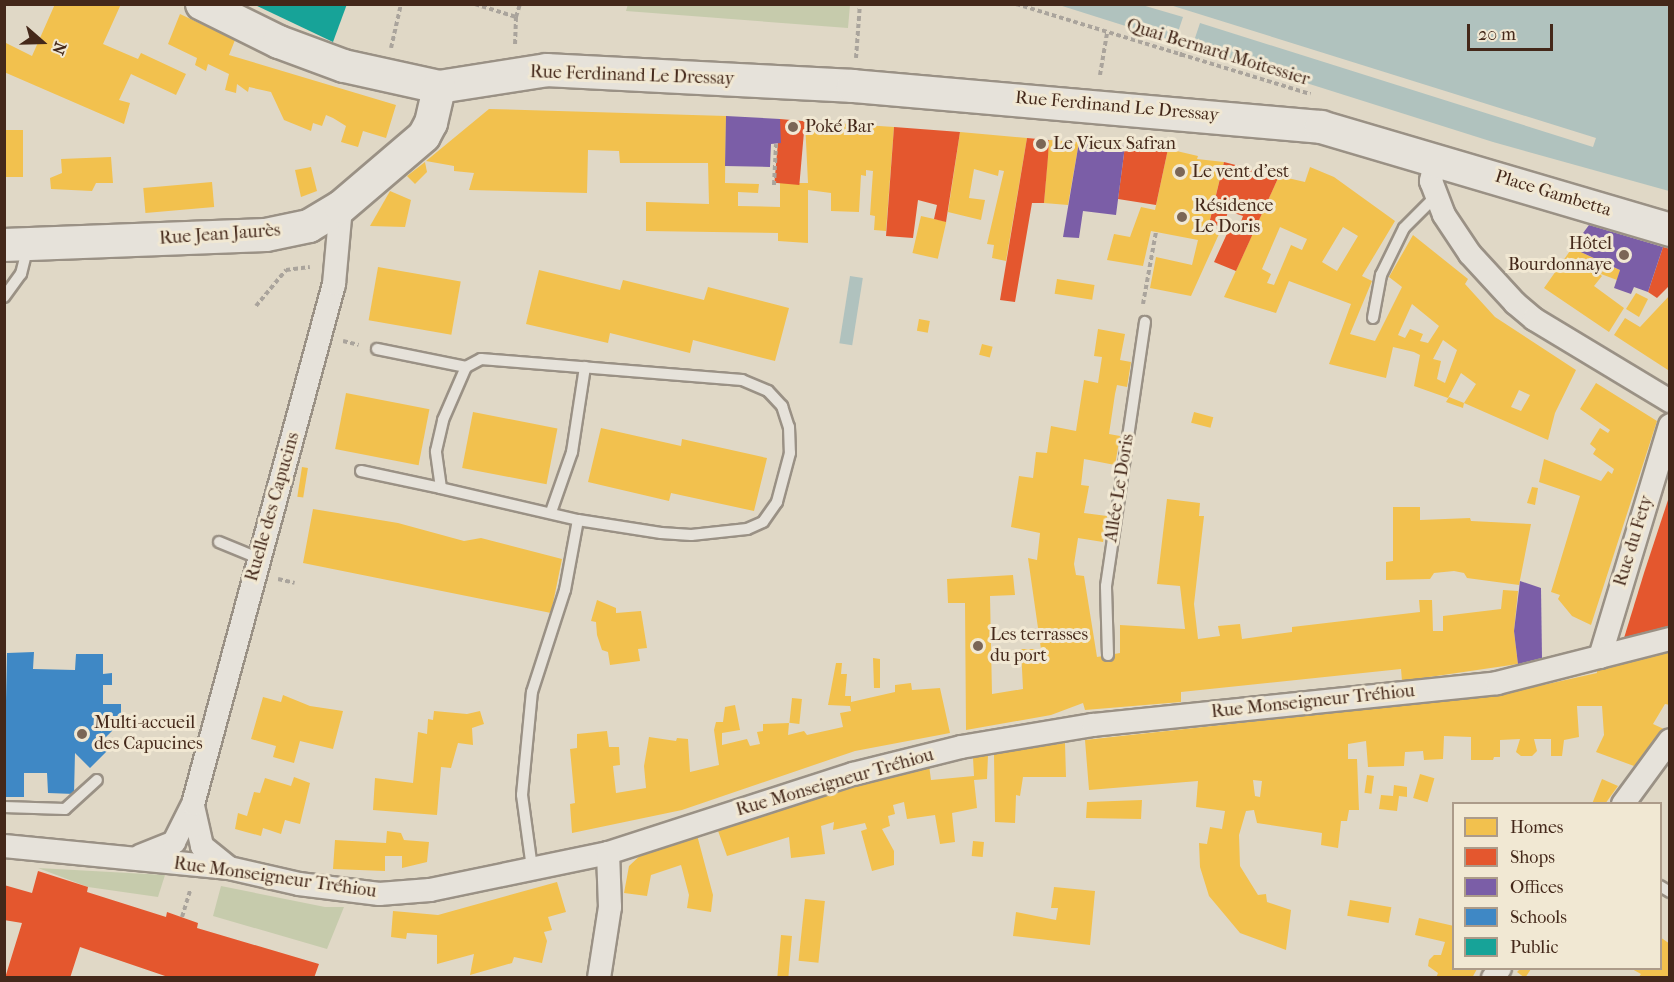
<!DOCTYPE html>
<meta charset="utf-8">
<style>
body{margin:0}
#map{position:relative;width:1674px;height:982px;overflow:hidden;background:#e0d8c6;font-family:"IM FELL French Canon",serif}
div>[style]{position:absolute}
.green>*{inset:0;background:#c6cbac}
.water>*{inset:0;background:#b0c2be;transform-origin:0 0}
.pier>*{inset:0;background:#e0d8c6}
.homes>*{inset:0;background:#f2c14e;transform-origin:0 0}
.shops>*{inset:0;background:#e4572e;transform-origin:0 0}
.offices>*{inset:0;background:#7b5ea7}
.schools>*{inset:0;background:#3f88c5}
.public>*{inset:0;background:#17a398}
.path>*{height:4px;margin-top:-2px;transform-origin:0;background:repeating-linear-gradient(90deg,#aaa49c 0 4.5px,transparent 0 7.5px)}
.roads{filter:drop-shadow(2px 0 #9a9185) drop-shadow(-2px 0 #9a9185) drop-shadow(0 2px #9a9185) drop-shadow(0 -2px #9a9185)}
.lane>*{height:10px;margin:-5px;padding:0 5px;transform-origin:5px;border-radius:5px;background:#e6e2da}
.street>*{height:22px;margin:-11px;padding:0 11px;transform-origin:11px;border-radius:11px;background:#e6e2da}
.secondary>*{height:32px;margin:-16px;padding:0 16px;transform-origin:16px;border-radius:16px;background:#e6e2da}
.dots>*{width:16px;height:16px;translate:-50% -50%;box-sizing:border-box;border:3px solid #f1e8d3;border-radius:50%}
span{translate:-50% -50%;white-space:nowrap;text-align:center;line-height:1.15;-webkit-text-stroke:6px #f1e8d3;paint-order:stroke}
.street-label{font-size:18px;color:#44281a}
.poi-label{font-size:18px;color:#44281a}
.left{translate:0 -50%;text-align:left}
.right{translate:-100% -50%;text-align:right}
.frame{position:absolute;inset:0;border:6px solid #44281a;pointer-events:none}
.legend{position:absolute;left:1452px;top:802px;width:210px;height:168px;box-sizing:border-box;background:#f1e8d3;border:2px solid #ac9b89;margin:0;padding:8px 10px;list-style:none;font-size:18px;color:#44281a}
.legend li{display:flex;align-items:center;gap:12px;height:30px}
.legend b{width:30px;border:2px solid #ac9b89}
.north{position:absolute;left:12px;top:12px;width:60px;height:60px;-webkit-text-stroke:4px #f1e8d3;paint-order:stroke;rotate:110deg;font-size:16px;font-weight:700;line-height:24px;text-align:center;color:#44281a}
.north::after{content:'';display:block;margin:auto;width:21px;height:27px;background:#44281a;clip-path:polygon(50% 0,100% 100%,50% 72%,0 100%)}
.scale{position:absolute;left:1467px;top:24px;width:86px;height:27px;box-sizing:border-box;border:3px solid #44281a;border-top:0;padding-left:8px;font-size:18px;line-height:21px;white-space:nowrap;color:#44281a;-webkit-text-stroke:4px #f1e8d3;paint-order:stroke}
</style>
<div id="map">
<div class="green">
<div style="clip-path:polygon(628px 4px,850px 4px,850px 5px,848px 28px,626px 11px)"></div>
<div style="clip-path:polygon(38px 868px,165px 875px,158px 897px,88px 887px)"></div>
<div style="clip-path:polygon(221px 886px,325px 907px,344px 907px,327px 949px,213px 916px)"></div>
</div>
<div class="water">
<div style="clip-path:polygon(1059px 5px,1669px 5px,1669px 191px,1493px 142px)"></div>
<div style="left:850px;top:276px;width:13px;height:68px;rotate:9deg"></div>
</div>
<div class="pier">
<div style="clip-path:polygon(1142px 5px,1170px 5px,1596px 138px,1593px 147px,1200px 23px,1193px 44px,1176px 38px,1183px 17px)"></div>
</div>
<div class="homes">
<div style="clip-path:polygon(55px 4px,121px 4px,103px 44px,138px 59px,141px 53px,186px 74px,176px 95px,131px 74px,119px 100px,130px 103px,124px 124px,4px 72px,4px 42px,32px 56px)"></div>
<div style="clip-path:polygon(180px 14px,235px 40px,229px 55px,396px 105px,386px 138px,363px 131px,358px 147px,341px 142px,346px 126px,333px 118px,326px 115px,322px 126px,313px 123px,311px 131px,284px 120px,271px 92px,249px 87px,248px 92px,237px 84px,236px 93px,225px 90px,229px 74px,208px 64px,206px 71px,195px 65px,197px 58px,168px 44px)"></div>
<div style="clip-path:polygon(489px 109px,726px 116px,725px 183px,759px 184px,758px 193px,738px 192px,738px 206px,780px 207px,780px 183px,808px 183px,805px 121px,894px 127px,886px 231px,874px 230px,875px 216px,870px 215px,873px 171px,866px 170px,866px 176px,861px 175px,859px 212px,831px 211px,831px 193px,808px 190px,808px 243px,778px 241px,778px 233px,646px 231px,646px 202px,709px 204px,708px 163px,620px 163px,619px 151px,588px 150px,587px 193px,469px 190px,474px 173px,454px 171px,454px 166px,426px 161px)"></div>
<div style="left:4px;top:130px;width:19px;height:47px"></div>
<div style="clip-path:polygon(960px 132px,1027px 138px,1006px 261px,992px 258px,994px 245px,987px 244px,1004px 171px,999px 170px,998px 176px,974px 169px,969px 198px,985px 200px,981px 220px,948px 212px)"></div>
<div style="clip-path:polygon(1049px 140px,1079px 142px,1068px 205px,1044px 203px)"></div>
<div style="clip-path:polygon(1168px 149px,1198px 156px,1197px 159px,1224px 162px,1208px 227px,1219px 234px,1191px 296px,1150px 288px,1156px 257px,1192px 265px,1198px 240px,1151px 231px,1143px 266px,1107px 260px,1114px 234px,1130px 237px,1141px 207px,1155px 210px)"></div>
<div style="clip-path:polygon(111px 157px,113px 183px,96px 183px,92px 191px,51px 189px,50px 178px,62px 173px,61px 159px)"></div>
<div style="clip-path:polygon(425px 162px,427px 172px,415px 184px,407px 176px)"></div>
<div style="clip-path:polygon(311px 167px,317px 191px,301px 197px,295px 170px)"></div>
<div style="clip-path:polygon(evenodd,1310px 167px,1334px 177px,1395px 221px,1362px 276px,1372px 281px,1350px 334px,1375px 341px,1402px 287px,1389px 277px,1413px 235px,1468px 279px,1465px 284px,1495px 317px,1576px 370px,1555px 413px,1548px 440px,1464px 403px,1476px 384px,1461px 373px,1448px 398px,1414px 386px,1420px 355px,1414px 352px,1393px 347px,1386px 378px,1329px 364px,1351px 304px,1289px 281px,1276px 313px,1224px 297px,1279px 176px,1305px 182px,1310px 167px,1280px 227px,1307px 239px,1302px 250px,1291px 245px,1274px 285px,1267px 283px,1271px 274px,1262px 269px,1280px 227px,1310px 167px,1343px 227px,1358px 236px,1337px 271px,1322px 262px,1343px 227px,1310px 167px,1412px 304px,1439px 326px,1428px 343px,1420px 341px,1423px 334px,1410px 329px,1405px 338px,1398px 335px,1412px 304px,1310px 167px,1443px 340px,1457px 350px,1445px 383px,1437px 379px,1441px 361px,1433px 359px,1443px 340px,1310px 167px,1519px 390px,1530px 395px,1521px 411px,1511px 407px,1519px 390px)"></div>
<div style="left:212px;top:182px;width:25px;height:69px;rotate:85deg"></div>
<div style="clip-path:polygon(390px 191px,411px 200px,405px 227px,370px 226px)"></div>
<div style="left:921px;top:216px;width:26px;height:38px;rotate:13deg"></div>
<div style="clip-path:polygon(1572px 248px,1600px 261px,1596px 271px,1602px 276px,1594px 286px,1624px 308px,1609px 332px,1544px 288px)"></div>
<div style="clip-path:polygon(1607px 264px,1620px 270px,1617px 280px,1601px 274px)"></div>
<div style="left:378px;top:267px;width:84px;height:54px;rotate:10deg"></div>
<div style="clip-path:polygon(539px 270px,620px 290px,623px 280px,704px 300px,708px 287px,789px 308px,775px 361px,693px 340px,690px 353px,610px 333px,608px 343px,526px 324px)"></div>
<div style="left:1057px;top:279px;width:38px;height:15px;rotate:9deg"></div>
<div style="clip-path:polygon(1636px 293px,1648px 299px,1639px 317px,1626px 309px)"></div>
<div style="clip-path:polygon(1670px 295px,1670px 368px,1668px 370px,1614px 335px,1625px 318px,1640px 327px)"></div>
<div style="left:919px;top:319px;width:11px;height:12px;rotate:10deg"></div>
<div style="clip-path:polygon(1098px 329px,1125px 334px,1120px 360px,1131px 362px,1127px 387px,1117px 385px,1115px 394px,1109px 434px,1120px 436px,1115px 465px,1084px 459px,1081px 485px,1089px 486px,1084px 513px,1107px 516px,1103px 542px,1078px 538px,1074px 564px,1076px 575px,1084px 576px,1097px 657px,1120px 653px,1120px 625px,1185px 629px,1180px 586px,1157px 584px,1167px 499px,1200px 503px,1199px 516px,1204px 516px,1194px 604px,1198px 639px,1220px 636px,1218px 626px,1240px 624px,1242px 639px,1292px 632px,1292px 627px,1420px 612px,1419px 600px,1432px 600px,1433px 631px,1443px 631px,1443px 616px,1501px 609px,1503px 590px,1518px 591px,1514px 631px,1518px 664px,1402px 681px,1401px 669px,1181px 692px,1181px 702px,1085px 710px,1083px 703px,1051px 715px,966px 730px,965px 603px,948px 603px,947px 579px,1013px 575px,1015px 595px,990px 596px,992px 694px,1023px 689px,1021px 649px,1041px 649px,1028px 558px,1037px 560px,1040px 533px,1011px 527px,1019px 476px,1033px 478px,1036px 452px,1047px 453px,1051px 426px,1076px 431px,1084px 380px,1098px 383px,1102px 357px,1094px 356px)"></div>
<div style="left:982px;top:344px;width:11px;height:11px;rotate:15deg"></div>
<div style="clip-path:polygon(1596px 383px,1657px 421px,1591px 625px,1572px 616px,1558px 599px,1560px 595px,1551px 592px,1580px 496px,1539px 482px,1544px 459px,1601px 481px,1608px 471px,1612px 474px,1614px 469px,1593px 454px,1596px 449px,1590px 444px,1600px 428px,1608px 433px,1610px 430px,1580px 409px)"></div>
<div style="left:346px;top:393px;width:85px;height:57px;rotate:11deg"></div>
<div style="clip-path:polygon(1449px 397px,1464px 403px,1463px 408px,1446px 402px)"></div>
<div style="left:473px;top:412px;width:86px;height:57px;rotate:11deg"></div>
<div style="left:1194px;top:412px;width:20px;height:11px;rotate:15deg"></div>
<div style="clip-path:polygon(601px 428px,681px 446px,682px 439px,767px 458px,754px 511px,671px 493px,669px 501px,588px 482px)"></div>
<div style="left:302px;top:467px;width:6px;height:30px;rotate:9deg"></div>
<div style="clip-path:polygon(1532px 487px,1538px 488px,1535px 505px,1527px 503px)"></div>
<div style="clip-path:polygon(1393px 507px,1420px 507px,1420px 520px,1470px 518px,1471px 521px,1531px 524px,1519px 585px,1467px 578px,1464px 573px,1454px 571px,1434px 573px,1430px 579px,1386px 580px,1386px 562px,1393px 561px)"></div>
<div style="clip-path:polygon(313px 509px,398px 523px,464px 541px,481px 538px,562px 559px,551px 613px,303px 563px)"></div>
<div style="clip-path:polygon(597px 600px,616px 608px,616px 613px,641px 611px,647px 648px,638px 649px,640px 661px,610px 665px,608px 652px,602px 650px,597px 635px,596px 622px,591px 621px)"></div>
<div style="clip-path:polygon(evenodd,1670px 650px,1670px 705px,1665px 704px,1653px 724px,1666px 730px,1651px 753px,1646px 751px,1634px 766px,1596px 752px,1604px 735px,1602px 706px,1577px 706px,1579px 737px,1564px 740px,1562px 756px,1551px 756px,1551px 739px,1534px 739px,1537px 751px,1532px 756px,1521px 756px,1516px 752px,1520px 739px,1500px 740px,1500px 757px,1494px 757px,1493px 760px,1471px 760px,1471px 737px,1444px 736px,1443px 759px,1424px 760px,1423px 751px,1405px 752px,1404px 766px,1368px 767px,1366px 741px,1348px 744px,1348px 759px,1357px 759px,1359px 810px,1349px 810px,1347px 821px,1341px 821px,1338px 848px,1321px 845px,1322px 833px,1257px 823px,1254px 810px,1246px 811px,1239px 835px,1240px 866px,1258px 895px,1266px 894px,1267px 902px,1291px 910px,1286px 950px,1240px 933px,1209px 896px,1200px 867px,1199px 843px,1207px 844px,1210px 827px,1222px 829px,1225px 811px,1196px 807px,1198px 781px,1089px 790px,1085px 740px,1498px 695px,1597px 673px,1597px 668px,1670px 650px,1253px 780px,1262px 781px,1260px 797px,1255px 796px,1253px 780px)"></div>
<div style="clip-path:polygon(873px 658px,880px 659px,880px 688px,874px 688px)"></div>
<div style="clip-path:polygon(836px 663px,842px 663px,841px 674px,847px 674px,845px 696px,851px 696px,851px 702px,895px 692px,895px 685px,911px 683px,912px 690px,940px 688px,950px 733px,855px 751px,682px 810px,572px 833px,570px 804px,575px 803px,570px 749px,577px 748px,577px 734px,607px 731px,609px 747px,619px 747px,620px 765px,613px 766px,616px 793px,646px 788px,644px 766px,649px 737px,676px 741px,677px 738px,688px 739px,690px 772px,719px 765px,714px 730px,716px 722px,723px 722px,725px 707px,735px 705px,740px 730px,722px 733px,722px 745px,747px 739px,750px 746px,760px 744px,757px 732px,763px 731px,763px 724px,789px 723px,788px 735px,804px 731px,807px 735px,843px 727px,840px 713px,851px 711px,850px 706px,828px 705px)"></div>
<div style="clip-path:polygon(283px 695px,310px 706px,343px 711px,333px 749px,300px 741px,294px 763px,273px 757px,276px 746px,251px 739px,263px 697px,281px 702px)"></div>
<div style="left:792px;top:698px;width:10px;height:25px;rotate:6deg"></div>
<div style="clip-path:polygon(434px 711px,467px 714px,480px 711px,484px 724px,472px 728px,473px 745px,458px 743px,451px 768px,441px 767px,437px 815px,373px 810px,375px 778px,413px 783px,418px 732px,427px 734px,428px 719px,433px 720px)"></div>
<div style="clip-path:polygon(1065px 743px,1066px 777px,1023px 777px,1020px 796px,1016px 795px,1015px 823px,995px 822px,994px 754px)"></div>
<div style="clip-path:polygon(988px 755px,987px 779px,974px 780px,977px 808px,952px 813px,955px 842px,940px 844px,935px 815px,907px 819px,904px 802px,893px 805px,895px 814px,888px 816px,890px 826px,882px 829px,894px 851px,894px 865px,872px 871px,861px 831px,867px 829px,865px 823px,833px 830px,834px 822px,821px 826px,825px 854px,791px 858px,789px 837px,727px 856px,717px 828px,929px 765px,931px 780px,974px 776px,973px 758px)"></div>
<div style="left:1420px;top:774px;width:15px;height:25px;rotate:16deg"></div>
<div style="left:1367px;top:775px;width:7px;height:18px;rotate:8deg"></div>
<div style="clip-path:polygon(294px 777px,310px 783px,300px 824px,285px 820px,281px 834px,263px 828px,261px 836px,235px 829px,238px 813px,247px 816px,254px 792px,260px 793px,265px 778px,291px 786px)"></div>
<div style="clip-path:polygon(1602px 779px,1618px 786px,1605px 804px,1592px 804px)"></div>
<div style="clip-path:polygon(1394px 785px,1407px 787px,1407px 797px,1399px 796px,1397px 811px,1379px 809px,1381px 795px,1393px 796px)"></div>
<div style="clip-path:polygon(1142px 800px,1141px 819px,1086px 818px,1087px 802px)"></div>
<div style="clip-path:polygon(387px 831px,401px 833px,404px 840px,429px 842px,427px 862px,402px 868px,402px 856px,385px 856px,385px 871px,333px 869px,335px 840px,386px 843px)"></div>
<div style="clip-path:polygon(697px 835px,713px 895px,711px 912px,687px 908px,689px 895px,681px 865px,651px 875px,647px 896px,624px 893px,629px 866px,644px 852px)"></div>
<div style="left:973px;top:841px;width:11px;height:15px;rotate:5deg"></div>
<div style="clip-path:polygon(557px 882px,566px 912px,548px 917px,552px 930px,544px 932px,547px 941px,542px 963px,514px 957px,512px 963px,470px 975px,474px 954px,437px 964px,437px 935px,407px 933px,406px 939px,391px 937px,393px 911px,438px 915px)"></div>
<div style="clip-path:polygon(1054px 887px,1095px 891px,1090px 945px,1013px 936px,1016px 912px,1056px 920px,1058px 908px,1051px 908px)"></div>
<div style="left:805px;top:899px;width:20px;height:62px;rotate:6deg"></div>
<div style="left:1350px;top:900px;width:42px;height:16px;rotate:10deg"></div>
<div style="clip-path:polygon(1419px 918px,1454px 926px,1454px 969px,1477px 969px,1472px 978px,1436px 978px,1438px 973px,1428px 966px,1429px 960px,1434px 955px,1441px 955px,1445px 942px,1415px 935px)"></div>
<div style="left:781px;top:935px;width:11px;height:43px;rotate:5deg"></div>
<div style="clip-path:polygon(1660px 937px,1670px 944px,1670px 978px,1638px 978px,1641px 974px,1632px 969px,1660px 969px)"></div>
<div style="clip-path:polygon(1520px 969px,1531px 969px,1525px 978px,1517px 972px)"></div>
</div>
<div class="shops">
<div style="left:780px;top:119px;width:25px;height:64px;rotate:5deg"></div>
<div style="clip-path:polygon(894px 127px,960px 132px,946px 222px,934px 219px,937px 205px,918px 200px,913px 238px,886px 236px)"></div>
<div style="clip-path:polygon(1027px 138px,1049px 140px,1048px 157px,1044px 203px,1032px 203px,1015px 302px,1000px 300px)"></div>
<div style="clip-path:polygon(1125px 146px,1168px 149px,1156px 205px,1118px 199px)"></div>
<div style="clip-path:polygon(1224px 162px,1279px 176px,1236px 271px,1214px 262px,1231px 225px,1238px 230px,1243px 216px,1228px 211px,1224px 227px,1209px 224px)"></div>
<div style="clip-path:polygon(1663px 247px,1670px 249px,1670px 285px,1657px 298px,1648px 292px)"></div>
<div style="clip-path:polygon(1669px 497px,1670px 628px,1624px 638px,1644px 573px)"></div>
<div style="clip-path:polygon(38px 871px,88px 887px,87px 892px,166px 917px,167px 912px,198px 923px,197px 928px,319px 964px,314px 978px,171px 978px,80px 947px,70px 978px,5px 978px,22px 923px,4px 920px,4px 885px,32px 893px)"></div>
</div>
<div class="offices">
<div style="clip-path:polygon(726px 116px,780px 119px,781px 143px,771px 144px,770px 167px,725px 166px)"></div>
<div style="clip-path:polygon(1079px 142px,1125px 146px,1116px 215px,1083px 211px,1079px 238px,1063px 237px)"></div>
<div style="clip-path:polygon(1589px 225px,1663px 247px,1648px 292px,1634px 287px,1631px 294px,1614px 288px,1620px 270px,1572px 248px)"></div>
<div style="clip-path:polygon(1520px 581px,1541px 588px,1542px 658px,1518px 664px,1514px 631px)"></div>
</div>
<div class="schools">
<div style="clip-path:polygon(34px 652px,33px 669px,75px 670px,76px 654px,103px 654px,103px 674px,112px 673px,112px 685px,103px 685px,103px 704px,121px 704px,121px 722px,100px 743px,107px 751px,90px 768px,75px 753px,74px 794px,48px 793px,47px 773px,24px 773px,24px 797px,4px 797px,7px 653px)"></div>
</div>
<div class="public">
<div style="clip-path:polygon(253px 4px,347px 4px,333px 42px)"></div>
</div>
<div class="path">
<div style="left:475px;top:4px;width:43px;rotate:17.6deg"></div>
<div style="left:516px;top:17px;width:28px;rotate:92deg"></div>
<div style="left:1016px;top:4px;width:308px;rotate:17deg"></div>
<div style="left:516px;top:17px;width:14px;rotate:-73deg"></div>
<div style="left:391px;top:48px;width:45px;rotate:-77.2deg"></div>
<div style="left:1181px;top:57px;width:16px;rotate:-76deg"></div>
<div style="left:856px;top:58px;width:54px;rotate:-85.8deg"></div>
<div style="left:1100px;top:75px;width:43px;rotate:-80.5deg"></div>
<div style="left:774px;top:185px;width:41px;rotate:-87.2deg"></div>
<div style="left:1143px;top:304px;width:73px;rotate:-79.8deg"></div>
<div style="left:256px;top:306px;width:47px;rotate:-50.2deg"></div>
<div style="left:286px;top:270px;width:24px;rotate:-7deg"></div>
<div style="left:343px;top:341px;width:16px;rotate:14deg"></div>
<div style="left:278px;top:579px;width:17px;rotate:13deg"></div>
<div style="left:182px;top:917px;width:28px;rotate:-73deg"></div>
</div>
<div class="roads">
<div class="lane">
<div style="left:4px;top:297px;width:29px;rotate:-54deg"></div>
<div style="left:21px;top:274px;width:29px;rotate:-76deg"></div>
<div style="left:1373px;top:318px;width:44px;rotate:-79.5deg"></div>
<div style="left:1381px;top:275px;width:52px;rotate:-63.9deg"></div>
<div style="left:1404px;top:228px;width:44px;rotate:-45deg"></div>
<div style="left:377px;top:349px;width:91px;rotate:11.4deg"></div>
<div style="left:361px;top:471px;width:82px;rotate:12deg"></div>
<div style="left:441px;top:488px;width:37px;rotate:-98deg"></div>
<div style="left:436px;top:451px;width:32px;rotate:-77deg"></div>
<div style="left:443px;top:420px;width:58px;rotate:-66.5deg"></div>
<div style="left:466px;top:367px;width:17px;rotate:-28deg"></div>
<div style="left:481px;top:359px;width:262px;rotate:4.6deg"></div>
<div style="left:742px;top:380px;width:28px;rotate:23deg"></div>
<div style="left:768px;top:391px;width:21px;rotate:47deg"></div>
<div style="left:782px;top:406px;width:22px;rotate:72deg"></div>
<div style="left:789px;top:427px;width:26px;rotate:88deg"></div>
<div style="left:790px;top:453px;width:51px;rotate:104.9deg"></div>
<div style="left:777px;top:502px;width:24px;rotate:125deg"></div>
<div style="left:763px;top:522px;width:17px;rotate:156deg"></div>
<div style="left:747px;top:529px;width:56px;rotate:173.9deg"></div>
<div style="left:691px;top:535px;width:30px;rotate:-176deg"></div>
<div style="left:661px;top:533px;width:84px;rotate:-171.1deg"></div>
<div style="left:578px;top:520px;width:141px;rotate:-166.9deg"></div>
<div style="left:551px;top:512px;width:64px;rotate:-70.7deg"></div>
<div style="left:572px;top:452px;width:86px;rotate:-81.3deg"></div>
<div style="left:219px;top:542px;width:42px;rotate:22.3deg"></div>
<div style="left:1108px;top:655px;width:69px;rotate:-91.7deg"></div>
<div style="left:1106px;top:586px;width:267px;rotate:-81.6deg"></div>
<div style="left:4px;top:807px;width:61px;rotate:1.9deg"></div>
<div style="left:65px;top:809px;width:43px;rotate:-42.2deg"></div>
<div style="left:532px;top:868px;width:74px;rotate:-97.8deg"></div>
<div style="left:522px;top:795px;width:103px;rotate:-84.5deg"></div>
<div style="left:532px;top:692px;width:107px;rotate:-72.1deg"></div>
<div style="left:565px;top:590px;width:71px;rotate:-79.5deg"></div>
<div style="left:1660px;top:886px;width:12px;rotate:31deg"></div>
</div>
<div class="street">
<div style="left:1436px;top:159px;width:23px;rotate:103deg"></div>
<div style="left:1431px;top:181px;width:36px;rotate:69deg"></div>
<div style="left:1444px;top:215px;width:47px;rotate:56.3deg"></div>
<div style="left:1470px;top:254px;width:67px;rotate:47.4deg"></div>
<div style="left:1515px;top:303px;width:25px;rotate:40deg"></div>
<div style="left:1534px;top:319px;width:159px;rotate:31.1deg"></div>
<div style="left:1600px;top:657px;width:242px;rotate:-73.2deg"></div>
<div style="left:1623px;top:804px;width:79px;rotate:-53.7deg"></div>
<div style="left:193px;top:806px;width:41px;rotate:77.3deg"></div>
<div style="left:202px;top:846px;width:35px;rotate:39deg"></div>
<div style="left:4px;top:846px;width:226px;rotate:5.6deg"></div>
<div style="left:229px;top:868px;width:72px;rotate:12.9deg"></div>
<div style="left:299px;top:884px;width:81px;rotate:7.1deg"></div>
<div style="left:379px;top:894px;width:51px;rotate:-4.5deg"></div>
<div style="left:430px;top:890px;width:182px;rotate:-11.7deg"></div>
<div style="left:608px;top:853px;width:257px;rotate:-17.9deg"></div>
<div style="left:853px;top:774px;width:111px;rotate:-14deg"></div>
<div style="left:961px;top:747px;width:134px;rotate:-9.5deg"></div>
<div style="left:1093px;top:725px;width:406px;rotate:-5.9deg"></div>
<div style="left:1497px;top:683px;width:179px;rotate:-14.3deg"></div>
<div style="left:140px;top:856px;width:37px;rotate:-22deg"></div>
<div style="left:174px;top:842px;width:42px;rotate:-63.4deg"></div>
<div style="left:193px;top:804px;width:539px;rotate:-74.83deg"></div>
<div style="left:334px;top:284px;width:77px;rotate:-84.8deg"></div>
<div style="left:599px;top:978px;width:72px;rotate:-81.2deg"></div>
<div style="left:610px;top:907px;width:54px;rotate:-92.1deg"></div>
<div style="left:1493px;top:978px;width:12px;rotate:-55deg"></div>
</div>
<div class="secondary">
<div style="left:202px;top:4px;width:86px;rotate:26.3deg"></div>
<div style="left:279px;top:42px;width:69px;rotate:20.3deg"></div>
<div style="left:344px;top:66px;width:97px;rotate:12.5deg"></div>
<div style="left:439px;top:87px;width:109px;rotate:-8.9deg"></div>
<div style="left:547px;top:70px;width:306px;rotate:3deg"></div>
<div style="left:853px;top:86px;width:470px;rotate:5deg"></div>
<div style="left:1321px;top:127px;width:364px;rotate:16.4deg"></div>
<div style="left:4px;top:245px;width:262px;rotate:-2.2deg"></div>
<div style="left:266px;top:235px;width:44px;rotate:-11.8deg"></div>
<div style="left:309px;top:226px;width:37px;rotate:-31deg"></div>
<div style="left:341px;top:207px;width:109px;rotate:-40.5deg"></div>
<div style="left:424px;top:136px;width:15px;rotate:-62deg"></div>
<div style="left:431px;top:123px;width:37px;rotate:-77deg"></div>
</div>
</div>
<div class="dots">
<div style="left:793px;top:127px;background:#7b6656"></div>
<div style="left:1041px;top:144px;background:#7b6656"></div>
<div style="left:1180px;top:172px;background:#7b6656"></div>
<div style="left:1182px;top:217px;background:#7b6656"></div>
<div style="left:1624px;top:255px;background:#7b6656"></div>
<div style="left:978px;top:646px;background:#7b6656"></div>
<div style="left:82px;top:734px;background:#7b6656"></div>
</div>
<div class="street-label">
<span style="left:1218px;top:53px;rotate:17deg">Quai Bernard Moitessier</span>
<span style="left:632px;top:76px;rotate:2deg">Rue Ferdinand Le Dressay</span>
<span style="left:1117px;top:107px;rotate:5deg">Rue Ferdinand Le Dressay</span>
<span style="left:1553px;top:194px;rotate:17deg">Place Gambetta</span>
<span style="left:220px;top:235px;rotate:-4deg">Rue Jean Jaurès</span>
<span style="left:1120px;top:488px;rotate:-81deg">Allée Le Doris</span>
<span style="left:273px;top:507px;rotate:-74deg">Ruelle des Capucins</span>
<span style="left:1634px;top:541px;rotate:-73deg">Rue du Fety</span>
<span style="left:1313px;top:702px;rotate:-6deg">Rue Monseigneur Tréhiou</span>
<span style="left:835px;top:783px;rotate:-16deg">Rue Monseigneur Tréhiou</span>
<span style="left:275px;top:878px;rotate:8deg">Rue Monseigneur Tréhiou</span>
</div>
<div class="poi-label">
<span class="left" style="left:805px;top:127px">Poké Bar</span>
<span class="left" style="left:1053px;top:144px">Le Vieux Safran</span>
<span class="left" style="left:1192px;top:172px">Le vent d'est</span>
<span class="left" style="left:1194px;top:217px">Résidence<br>Le Doris</span>
<span class="right" style="left:1612px;top:255px">Hôtel<br>Bourdonnaye</span>
<span class="left" style="left:990px;top:646px">Les terrasses<br>du port</span>
<span class="left" style="left:94px;top:734px">Multi-accueil<br>des Capucines</span>
</div>
<div class="frame"></div>
<ul class="legend">
<li><b style="height:16px;background:#f2c14e"></b>Homes</li>
<li><b style="height:16px;background:#e4572e"></b>Shops</li>
<li><b style="height:16px;background:#7b5ea7"></b>Offices</li>
<li><b style="height:16px;background:#3f88c5"></b>Schools</li>
<li><b style="height:16px;background:#17a398"></b>Public</li>
</ul>
<div class="north">N</div>
<div class="scale">20 m</div>
</div>
